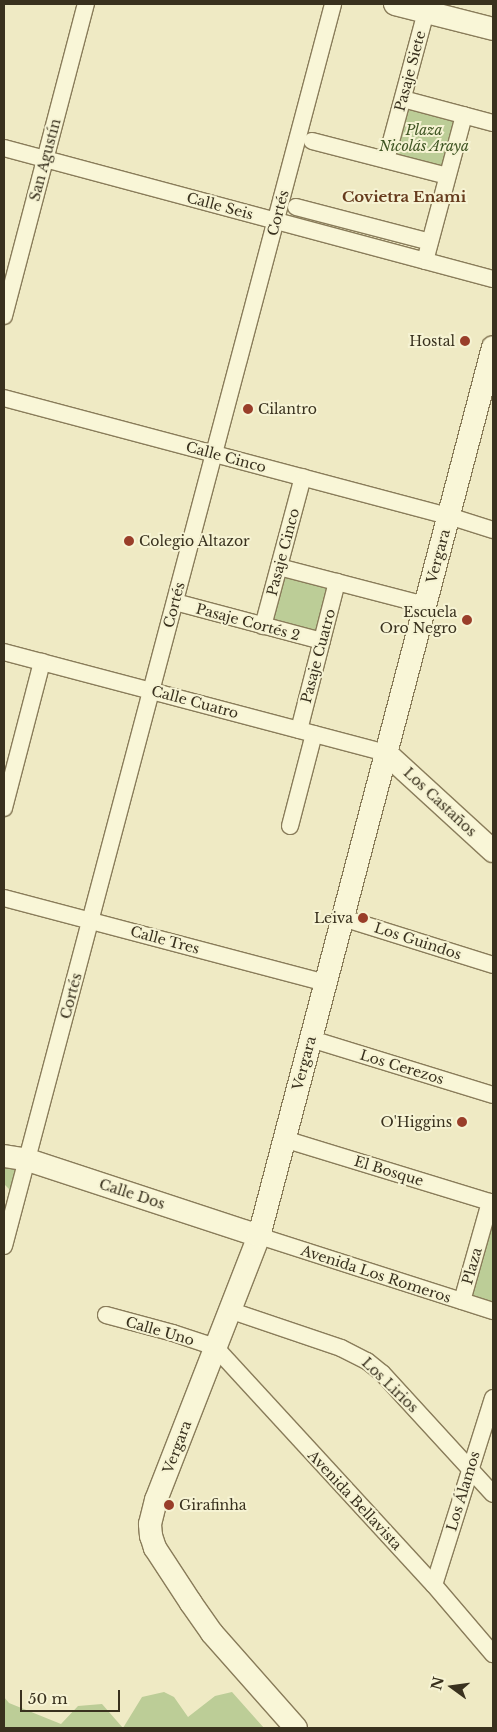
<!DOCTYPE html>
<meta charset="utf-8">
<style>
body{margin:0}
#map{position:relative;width:497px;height:1732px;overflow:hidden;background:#efeac4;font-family:"Libre Baskerville",serif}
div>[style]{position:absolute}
.green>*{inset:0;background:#bccd97;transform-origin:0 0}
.roads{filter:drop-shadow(1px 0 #897c5a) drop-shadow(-1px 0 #897c5a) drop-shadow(0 1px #897c5a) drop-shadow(0 -1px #897c5a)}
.street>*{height:16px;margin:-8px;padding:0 8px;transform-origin:8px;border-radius:8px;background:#f9f6d7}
.secondary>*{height:22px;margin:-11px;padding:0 11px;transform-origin:11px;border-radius:11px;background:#f9f6d7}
.dots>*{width:14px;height:14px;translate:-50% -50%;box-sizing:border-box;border:2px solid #f6f3d3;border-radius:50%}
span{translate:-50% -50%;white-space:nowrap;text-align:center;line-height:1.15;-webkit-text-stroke:4px #f6f3d3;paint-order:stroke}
.street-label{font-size:14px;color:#39311e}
.park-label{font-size:14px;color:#405624;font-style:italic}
.poi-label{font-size:14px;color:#39311e}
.right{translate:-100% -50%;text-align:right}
.left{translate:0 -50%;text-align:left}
.neighbourhood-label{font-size:15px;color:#663b1d;font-weight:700}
.frame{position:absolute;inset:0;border:5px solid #39311e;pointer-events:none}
.north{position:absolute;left:427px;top:1662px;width:50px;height:50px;-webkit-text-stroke:4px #f6f3d3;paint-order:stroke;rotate:284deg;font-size:14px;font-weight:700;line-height:20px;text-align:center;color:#39311e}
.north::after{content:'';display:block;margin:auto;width:18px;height:22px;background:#39311e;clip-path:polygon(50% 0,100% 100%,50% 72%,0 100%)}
.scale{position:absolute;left:20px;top:1690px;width:100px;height:22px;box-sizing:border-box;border:2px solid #39311e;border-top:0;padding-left:6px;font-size:15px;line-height:18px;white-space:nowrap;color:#39311e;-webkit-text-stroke:4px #f6f3d3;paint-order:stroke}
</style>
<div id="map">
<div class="green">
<div style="left:407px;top:107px;width:49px;height:51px;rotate:14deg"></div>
<div style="left:284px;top:574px;width:49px;height:49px;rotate:15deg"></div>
<div style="clip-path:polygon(4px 1164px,18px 1166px,10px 1190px,4px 1184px)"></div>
<div style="clip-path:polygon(493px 1214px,493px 1303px,468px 1295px)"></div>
<div style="clip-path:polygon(164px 1692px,174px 1697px,188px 1717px,215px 1696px,232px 1692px,264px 1728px,123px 1728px,142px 1697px)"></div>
<div style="clip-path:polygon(4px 1697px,9px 1703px,61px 1724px,78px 1706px,102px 1704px,123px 1728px,4px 1728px)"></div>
</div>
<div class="roads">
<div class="street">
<div style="left:403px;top:99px;width:93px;rotate:14.9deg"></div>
<div style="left:312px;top:141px;width:139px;rotate:14.5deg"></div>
<div style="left:4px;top:148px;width:506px;rotate:15deg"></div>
<div style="left:386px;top:160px;width:153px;rotate:-74.9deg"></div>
<div style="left:296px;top:207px;width:138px;rotate:14.6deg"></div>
<div style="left:425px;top:261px;width:151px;rotate:-75deg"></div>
<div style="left:4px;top:316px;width:323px;rotate:-75.3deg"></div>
<div style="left:4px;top:398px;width:460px;rotate:14.9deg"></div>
<div style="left:449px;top:516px;width:46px;rotate:17.7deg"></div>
<div style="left:279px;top:567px;width:151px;rotate:14.6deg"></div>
<div style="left:175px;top:602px;width:152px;rotate:14.9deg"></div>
<div style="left:263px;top:626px;width:154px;rotate:-75deg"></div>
<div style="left:4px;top:652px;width:395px;rotate:14.8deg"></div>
<div style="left:299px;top:730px;width:153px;rotate:-75.6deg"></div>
<div style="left:4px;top:808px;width:151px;rotate:-75.4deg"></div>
<div style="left:290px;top:826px;width:95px;rotate:-75.4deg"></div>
<div style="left:4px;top:898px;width:332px;rotate:14.8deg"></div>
<div style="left:343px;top:918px;width:157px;rotate:17.4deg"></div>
<div style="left:311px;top:1039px;width:190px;rotate:17.1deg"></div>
<div style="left:284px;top:1139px;width:219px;rotate:17deg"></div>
<div style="left:259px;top:1236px;width:246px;rotate:17.8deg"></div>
<div style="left:4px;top:1246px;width:1285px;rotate:-75.16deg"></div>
<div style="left:462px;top:1301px;width:103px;rotate:-74.2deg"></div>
<div style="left:229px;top:1310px;width:118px;rotate:18.7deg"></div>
<div style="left:341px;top:1348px;width:29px;rotate:27deg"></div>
<div style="left:367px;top:1361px;width:19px;rotate:39deg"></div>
<div style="left:382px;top:1373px;width:164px;rotate:47.5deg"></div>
<div style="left:106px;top:1315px;width:69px;rotate:15deg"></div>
<div style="left:173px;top:1333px;width:44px;rotate:18.4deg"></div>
<div style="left:215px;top:1347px;width:323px;rotate:47.4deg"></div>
<div style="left:434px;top:1585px;width:91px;rotate:49.5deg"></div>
<div style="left:434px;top:1585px;width:196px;rotate:-72.5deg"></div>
</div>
<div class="secondary">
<div style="left:395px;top:4px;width:101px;rotate:14.3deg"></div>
<div style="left:386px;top:753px;width:145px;rotate:42.5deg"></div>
<div style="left:4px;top:1156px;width:24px;rotate:9deg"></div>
<div style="left:28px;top:1160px;width:243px;rotate:18.2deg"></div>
<div style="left:296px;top:1728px;width:127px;rotate:-131.5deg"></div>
<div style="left:212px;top:1633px;width:37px;rotate:-125deg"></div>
<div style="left:191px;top:1603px;width:66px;rotate:-123.2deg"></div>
<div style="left:155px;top:1548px;width:13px;rotate:-108deg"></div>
<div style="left:151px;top:1536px;width:12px;rotate:-95deg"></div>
<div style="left:150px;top:1524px;width:25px;rotate:-76deg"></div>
<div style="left:156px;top:1500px;width:283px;rotate:-68.7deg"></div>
<div style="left:259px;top:1236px;width:919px;rotate:-75.25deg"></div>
</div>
</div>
<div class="dots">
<div style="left:465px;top:341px;background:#993e29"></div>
<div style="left:248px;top:409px;background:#993e29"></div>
<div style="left:129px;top:541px;background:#993e29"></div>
<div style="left:467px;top:620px;background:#993e29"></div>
<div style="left:363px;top:918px;background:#993e29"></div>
<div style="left:462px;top:1122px;background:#993e29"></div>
<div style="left:169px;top:1505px;background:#993e29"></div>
</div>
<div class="street-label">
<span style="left:410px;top:71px;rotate:-75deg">Pasaje Siete</span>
<span style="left:45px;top:160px;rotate:-75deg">San Agustín</span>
<span style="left:220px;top:206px;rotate:15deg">Calle Seis</span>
<span style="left:278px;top:213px;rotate:-75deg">Cortés</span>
<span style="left:226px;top:457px;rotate:15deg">Calle Cinco</span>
<span style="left:283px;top:552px;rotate:-75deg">Pasaje Cinco</span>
<span style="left:438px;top:556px;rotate:-75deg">Vergara</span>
<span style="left:174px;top:605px;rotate:-75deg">Cortés</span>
<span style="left:248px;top:622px;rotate:15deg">Pasaje Cortés 2</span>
<span style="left:318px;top:656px;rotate:-75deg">Pasaje Cuatro</span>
<span style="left:195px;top:702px;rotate:15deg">Calle Cuatro</span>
<span style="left:440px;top:802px;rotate:43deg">Los Castaños</span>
<span style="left:165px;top:940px;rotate:15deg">Calle Tres</span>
<span style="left:418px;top:941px;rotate:18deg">Los Guindos</span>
<span style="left:71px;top:996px;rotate:-75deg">Cortés</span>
<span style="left:304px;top:1063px;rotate:-75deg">Vergara</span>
<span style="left:402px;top:1067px;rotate:17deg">Los Cerezos</span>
<span style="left:389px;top:1171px;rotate:17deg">El Bosque</span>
<span style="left:132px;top:1194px;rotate:18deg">Calle Dos</span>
<span style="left:472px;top:1266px;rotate:-74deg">Plaza</span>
<span style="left:376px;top:1274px;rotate:18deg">Avenida Los Romeros</span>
<span style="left:160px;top:1331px;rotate:16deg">Calle Uno</span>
<span style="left:390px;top:1385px;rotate:44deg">Los Lirios</span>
<span style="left:177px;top:1447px;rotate:-69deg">Vergara</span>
<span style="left:463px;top:1491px;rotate:-73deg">Los Álamos</span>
<span style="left:355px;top:1500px;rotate:47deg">Avenida Bellavista</span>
</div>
<div class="park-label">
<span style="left:424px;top:138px">Plaza<br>Nicolás Araya</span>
</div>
<div class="poi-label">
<span class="right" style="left:455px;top:341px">Hostal</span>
<span class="left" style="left:258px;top:409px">Cilantro</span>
<span class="left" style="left:139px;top:541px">Colegio Altazor</span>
<span class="right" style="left:457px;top:620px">Escuela<br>Oro Negro</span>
<span class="right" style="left:353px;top:918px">Leiva</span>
<span class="right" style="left:452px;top:1122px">O'Higgins</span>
<span class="left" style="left:179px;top:1505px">Girafinha</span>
</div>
<div class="neighbourhood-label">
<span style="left:404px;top:197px">Covietra Enami</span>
</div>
<div class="frame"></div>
<div class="north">N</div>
<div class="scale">50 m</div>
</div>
